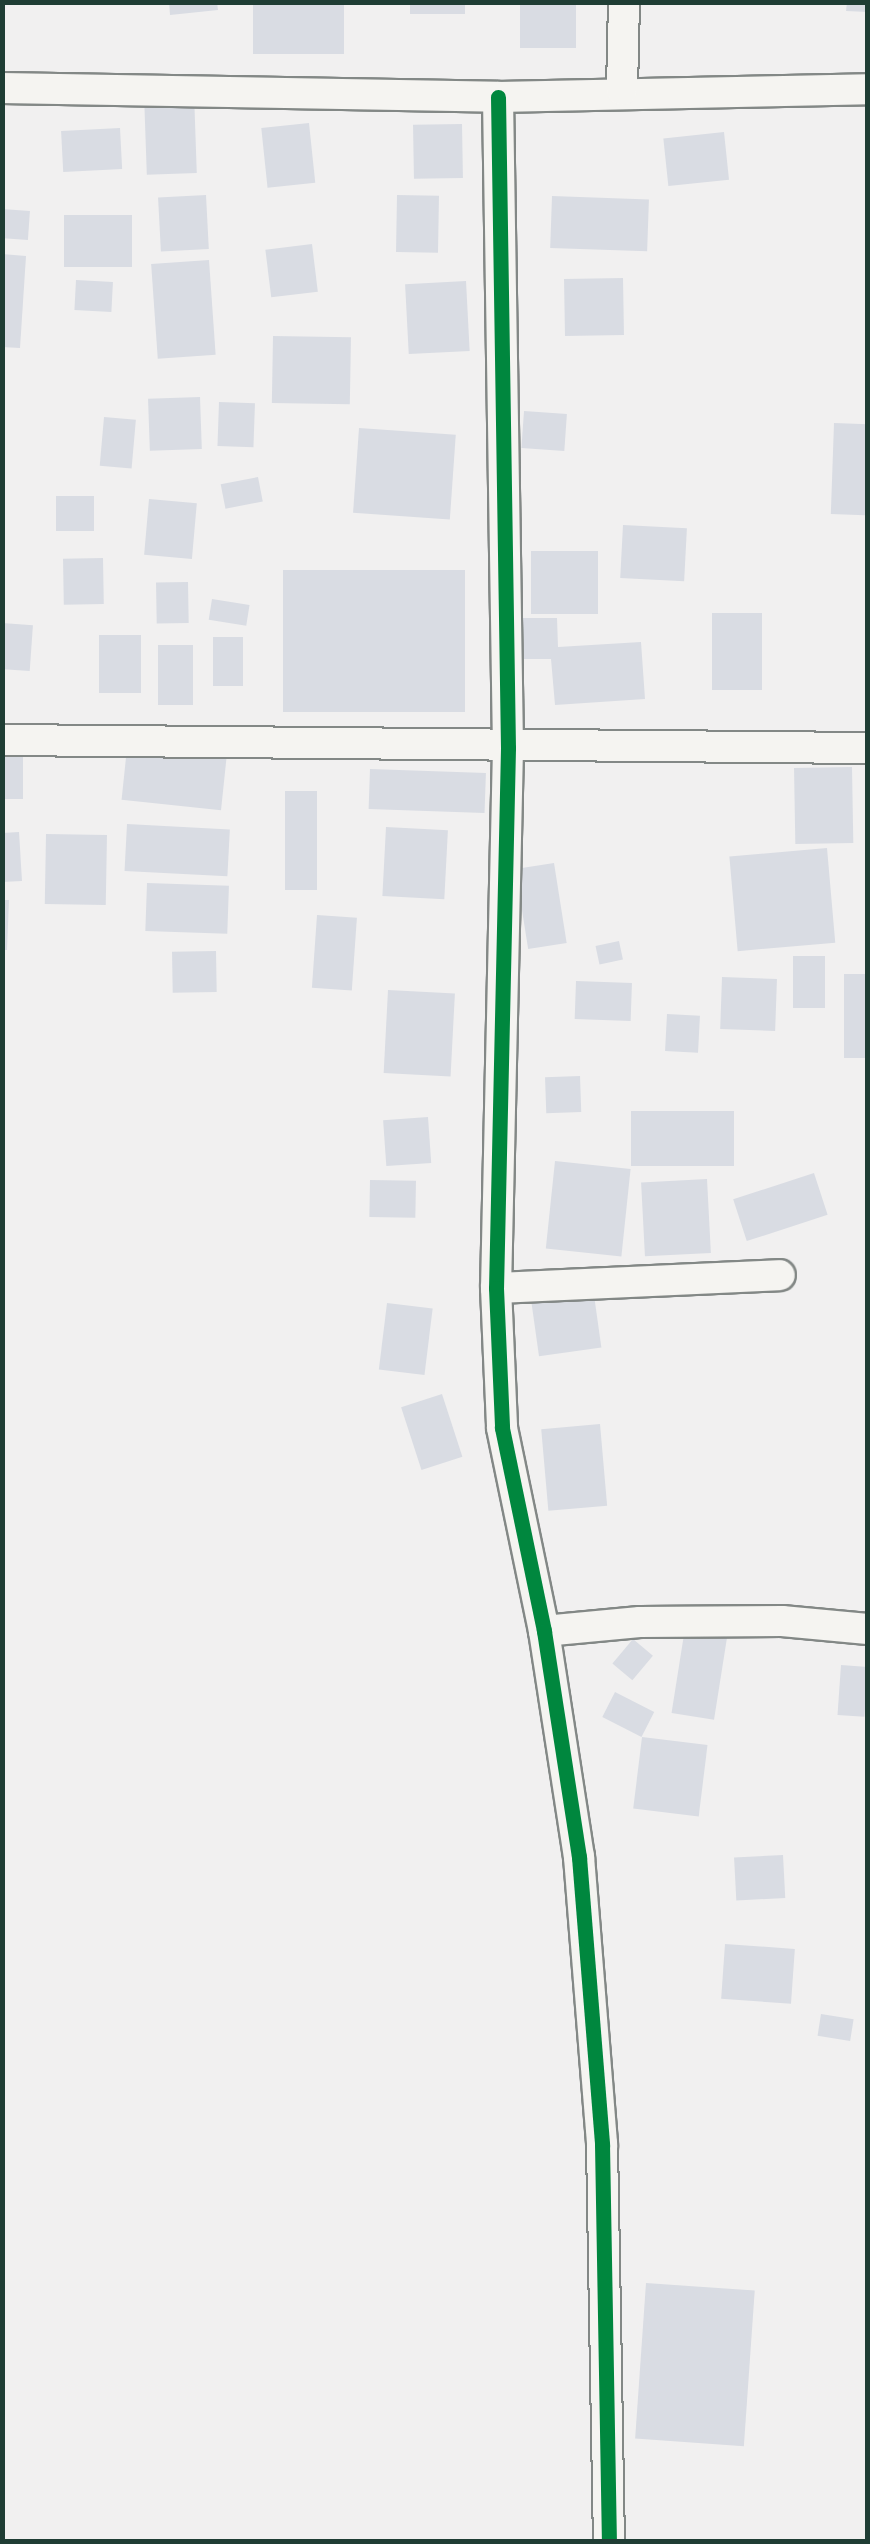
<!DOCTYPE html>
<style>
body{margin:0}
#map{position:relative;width:870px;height:2544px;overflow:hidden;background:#f1f0f0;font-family:"Indie Flower",sans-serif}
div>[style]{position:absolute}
.building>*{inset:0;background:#d9dce3;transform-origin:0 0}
.roads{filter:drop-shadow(2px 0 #838886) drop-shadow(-2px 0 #838886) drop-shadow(0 2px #838886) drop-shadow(0 -2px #838886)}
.street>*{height:30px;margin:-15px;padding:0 15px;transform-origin:15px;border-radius:15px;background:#f5f4f1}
.cycleway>*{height:15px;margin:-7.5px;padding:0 7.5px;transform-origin:7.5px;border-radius:7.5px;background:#00873e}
span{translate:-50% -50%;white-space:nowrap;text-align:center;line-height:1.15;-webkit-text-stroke:8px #fbf7ec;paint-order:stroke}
.frame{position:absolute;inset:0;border:5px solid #1f3d34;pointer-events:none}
</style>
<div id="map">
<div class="building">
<div style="clip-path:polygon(169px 2px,217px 2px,218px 10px,170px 15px)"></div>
<div style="left:253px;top:2px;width:91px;height:52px"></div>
<div style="left:410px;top:2px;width:55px;height:12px"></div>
<div style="left:520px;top:2px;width:56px;height:46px"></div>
<div style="clip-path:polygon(847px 2px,868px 2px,868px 12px,846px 11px)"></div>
<div style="left:194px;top:93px;width:80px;height:50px;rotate:88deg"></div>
<div style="left:309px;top:123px;width:60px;height:48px;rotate:84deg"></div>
<div style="left:462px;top:124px;width:54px;height:49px;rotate:89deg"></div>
<div style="left:120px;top:128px;width:41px;height:59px;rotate:87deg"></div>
<div style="left:724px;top:132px;width:48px;height:61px;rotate:84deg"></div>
<div style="left:206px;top:195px;width:54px;height:48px;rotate:87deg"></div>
<div style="left:397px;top:195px;width:42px;height:57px;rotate:1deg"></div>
<div style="left:552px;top:196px;width:97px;height:52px;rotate:2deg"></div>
<div style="left:2px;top:209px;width:28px;height:29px;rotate:4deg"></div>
<div style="left:64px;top:215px;width:68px;height:52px"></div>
<div style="left:312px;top:244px;width:48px;height:47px;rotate:83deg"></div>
<div style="clip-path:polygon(2px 254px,26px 256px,20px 348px,2px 347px)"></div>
<div style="left:209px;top:260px;width:95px;height:58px;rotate:86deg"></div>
<div style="left:623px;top:278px;width:57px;height:59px;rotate:89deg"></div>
<div style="left:76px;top:280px;width:37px;height:30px;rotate:3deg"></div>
<div style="left:466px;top:281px;width:70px;height:61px;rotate:87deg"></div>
<div style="left:273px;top:336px;width:78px;height:67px;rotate:1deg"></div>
<div style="left:200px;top:397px;width:52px;height:52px;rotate:88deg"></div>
<div style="left:219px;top:402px;width:36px;height:44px;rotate:2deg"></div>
<div style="left:524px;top:411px;width:43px;height:37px;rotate:4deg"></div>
<div style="left:104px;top:417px;width:32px;height:49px;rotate:5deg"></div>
<div style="left:834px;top:423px;width:34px;height:91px;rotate:2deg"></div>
<div style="left:359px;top:428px;width:97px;height:85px;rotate:4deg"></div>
<div style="left:258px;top:477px;width:25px;height:38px;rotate:79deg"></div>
<div style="left:56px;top:496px;width:38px;height:35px"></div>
<div style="left:149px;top:499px;width:48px;height:56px;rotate:5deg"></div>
<div style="left:623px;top:525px;width:64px;height:53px;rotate:3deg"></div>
<div style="left:598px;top:551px;width:63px;height:67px;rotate:90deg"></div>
<div style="left:103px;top:558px;width:46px;height:40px;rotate:89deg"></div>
<div style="left:283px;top:570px;width:182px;height:142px"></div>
<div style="left:188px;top:582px;width:41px;height:32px;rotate:89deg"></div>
<div style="left:212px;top:599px;width:38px;height:21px;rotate:9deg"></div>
<div style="left:712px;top:613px;width:50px;height:77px"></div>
<div style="clip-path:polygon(517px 618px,557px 618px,558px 647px,641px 642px,645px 699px,555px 705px,551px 659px,517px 659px)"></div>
<div style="left:2px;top:623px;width:31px;height:46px;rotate:4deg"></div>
<div style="left:99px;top:635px;width:42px;height:58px"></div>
<div style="left:213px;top:637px;width:30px;height:49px"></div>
<div style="left:158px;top:645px;width:35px;height:60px"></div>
<div style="left:127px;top:748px;width:100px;height:52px;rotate:6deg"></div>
<div style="left:2px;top:752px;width:21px;height:47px"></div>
<div style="left:852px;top:767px;width:76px;height:58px;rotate:89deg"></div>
<div style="left:370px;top:769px;width:116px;height:40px;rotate:2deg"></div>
<div style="left:285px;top:791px;width:32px;height:99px"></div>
<div style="left:127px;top:824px;width:103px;height:47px;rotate:3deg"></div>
<div style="left:386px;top:827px;width:62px;height:69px;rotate:3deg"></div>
<div style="clip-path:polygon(19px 832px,22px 881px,2px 882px,2px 833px)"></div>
<div style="left:46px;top:834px;width:61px;height:70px;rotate:1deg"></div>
<div style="left:827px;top:848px;width:95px;height:98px;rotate:85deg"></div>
<div style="left:554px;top:863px;width:81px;height:39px;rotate:81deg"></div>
<div style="left:147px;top:883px;width:82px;height:48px;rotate:2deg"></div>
<div style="clip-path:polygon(2px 900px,9px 900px,7px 950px,2px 950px)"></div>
<div style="left:317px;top:915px;width:40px;height:73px;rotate:4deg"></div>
<div style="left:619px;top:941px;width:19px;height:24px;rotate:78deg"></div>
<div style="left:216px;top:951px;width:41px;height:44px;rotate:89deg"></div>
<div style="left:793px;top:956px;width:32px;height:52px"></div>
<div style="left:844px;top:974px;width:24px;height:84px"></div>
<div style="left:722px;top:977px;width:55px;height:52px;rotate:2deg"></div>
<div style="left:576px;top:981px;width:56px;height:38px;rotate:2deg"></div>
<div style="left:388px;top:990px;width:67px;height:83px;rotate:3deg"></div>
<div style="left:667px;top:1014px;width:33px;height:37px;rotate:3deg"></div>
<div style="left:580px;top:1076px;width:36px;height:35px;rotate:88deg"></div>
<div style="left:631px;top:1111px;width:103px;height:55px"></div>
<div style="left:428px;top:1117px;width:46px;height:45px;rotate:86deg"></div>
<div style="left:555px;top:1161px;width:76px;height:88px;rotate:6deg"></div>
<div style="left:814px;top:1173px;width:44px;height:85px;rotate:72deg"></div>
<div style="left:707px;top:1179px;width:74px;height:66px;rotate:87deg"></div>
<div style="left:370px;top:1180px;width:46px;height:37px;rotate:1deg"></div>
<div style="left:594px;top:1295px;width:53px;height:63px;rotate:82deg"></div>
<div style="left:387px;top:1303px;width:46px;height:67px;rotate:7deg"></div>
<div style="left:442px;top:1394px;width:66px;height:43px;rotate:72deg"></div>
<div style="left:600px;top:1424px;width:82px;height:59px;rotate:85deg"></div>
<div style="left:685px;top:1628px;width:43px;height:86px;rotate:9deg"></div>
<div style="left:633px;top:1639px;width:26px;height:32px;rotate:40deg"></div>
<div style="left:841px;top:1665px;width:27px;height:50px;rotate:4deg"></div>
<div style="left:615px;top:1692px;width:44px;height:28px;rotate:27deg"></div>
<div style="left:642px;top:1737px;width:66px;height:72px;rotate:7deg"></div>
<div style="left:783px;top:1855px;width:43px;height:49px;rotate:87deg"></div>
<div style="left:725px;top:1944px;width:70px;height:55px;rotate:4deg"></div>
<div style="left:821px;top:2014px;width:33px;height:22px;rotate:9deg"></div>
<div style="left:646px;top:2283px;width:109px;height:156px;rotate:4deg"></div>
</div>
<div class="roads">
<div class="street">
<div style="left:2px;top:88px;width:496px;rotate:1deg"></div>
<div style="left:498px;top:97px;width:370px;rotate:-1.2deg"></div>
<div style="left:622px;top:90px;width:88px;rotate:-88.7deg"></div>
<div style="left:498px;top:97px;width:651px;rotate:89.12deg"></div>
<div style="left:508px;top:748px;width:540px;rotate:91.27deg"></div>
<div style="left:496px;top:1288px;width:140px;rotate:87.5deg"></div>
<div style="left:502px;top:1428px;width:207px;rotate:78.3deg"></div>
<div style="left:544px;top:1631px;width:229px;rotate:81.2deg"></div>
<div style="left:579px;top:1857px;width:288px;rotate:85.4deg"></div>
<div style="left:602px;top:2144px;width:398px;rotate:89deg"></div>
<div style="left:2px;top:740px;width:866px;rotate:0.53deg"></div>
<div style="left:496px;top:1288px;width:284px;rotate:-2.6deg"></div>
<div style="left:544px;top:1631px;width:96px;rotate:-5.4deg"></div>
<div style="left:640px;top:1622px;width:142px;rotate:-0.4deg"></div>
<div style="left:782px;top:1621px;width:86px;rotate:5.3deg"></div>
</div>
</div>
<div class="cycleway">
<div style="left:498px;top:97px;width:651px;rotate:89.12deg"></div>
<div style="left:508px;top:748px;width:540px;rotate:91.27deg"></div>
<div style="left:496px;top:1288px;width:140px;rotate:87.5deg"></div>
<div style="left:502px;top:1428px;width:207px;rotate:78.3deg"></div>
<div style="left:544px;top:1631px;width:229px;rotate:81.2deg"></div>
<div style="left:579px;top:1857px;width:288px;rotate:85.4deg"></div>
<div style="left:602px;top:2144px;width:398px;rotate:89deg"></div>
</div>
<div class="frame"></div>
</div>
